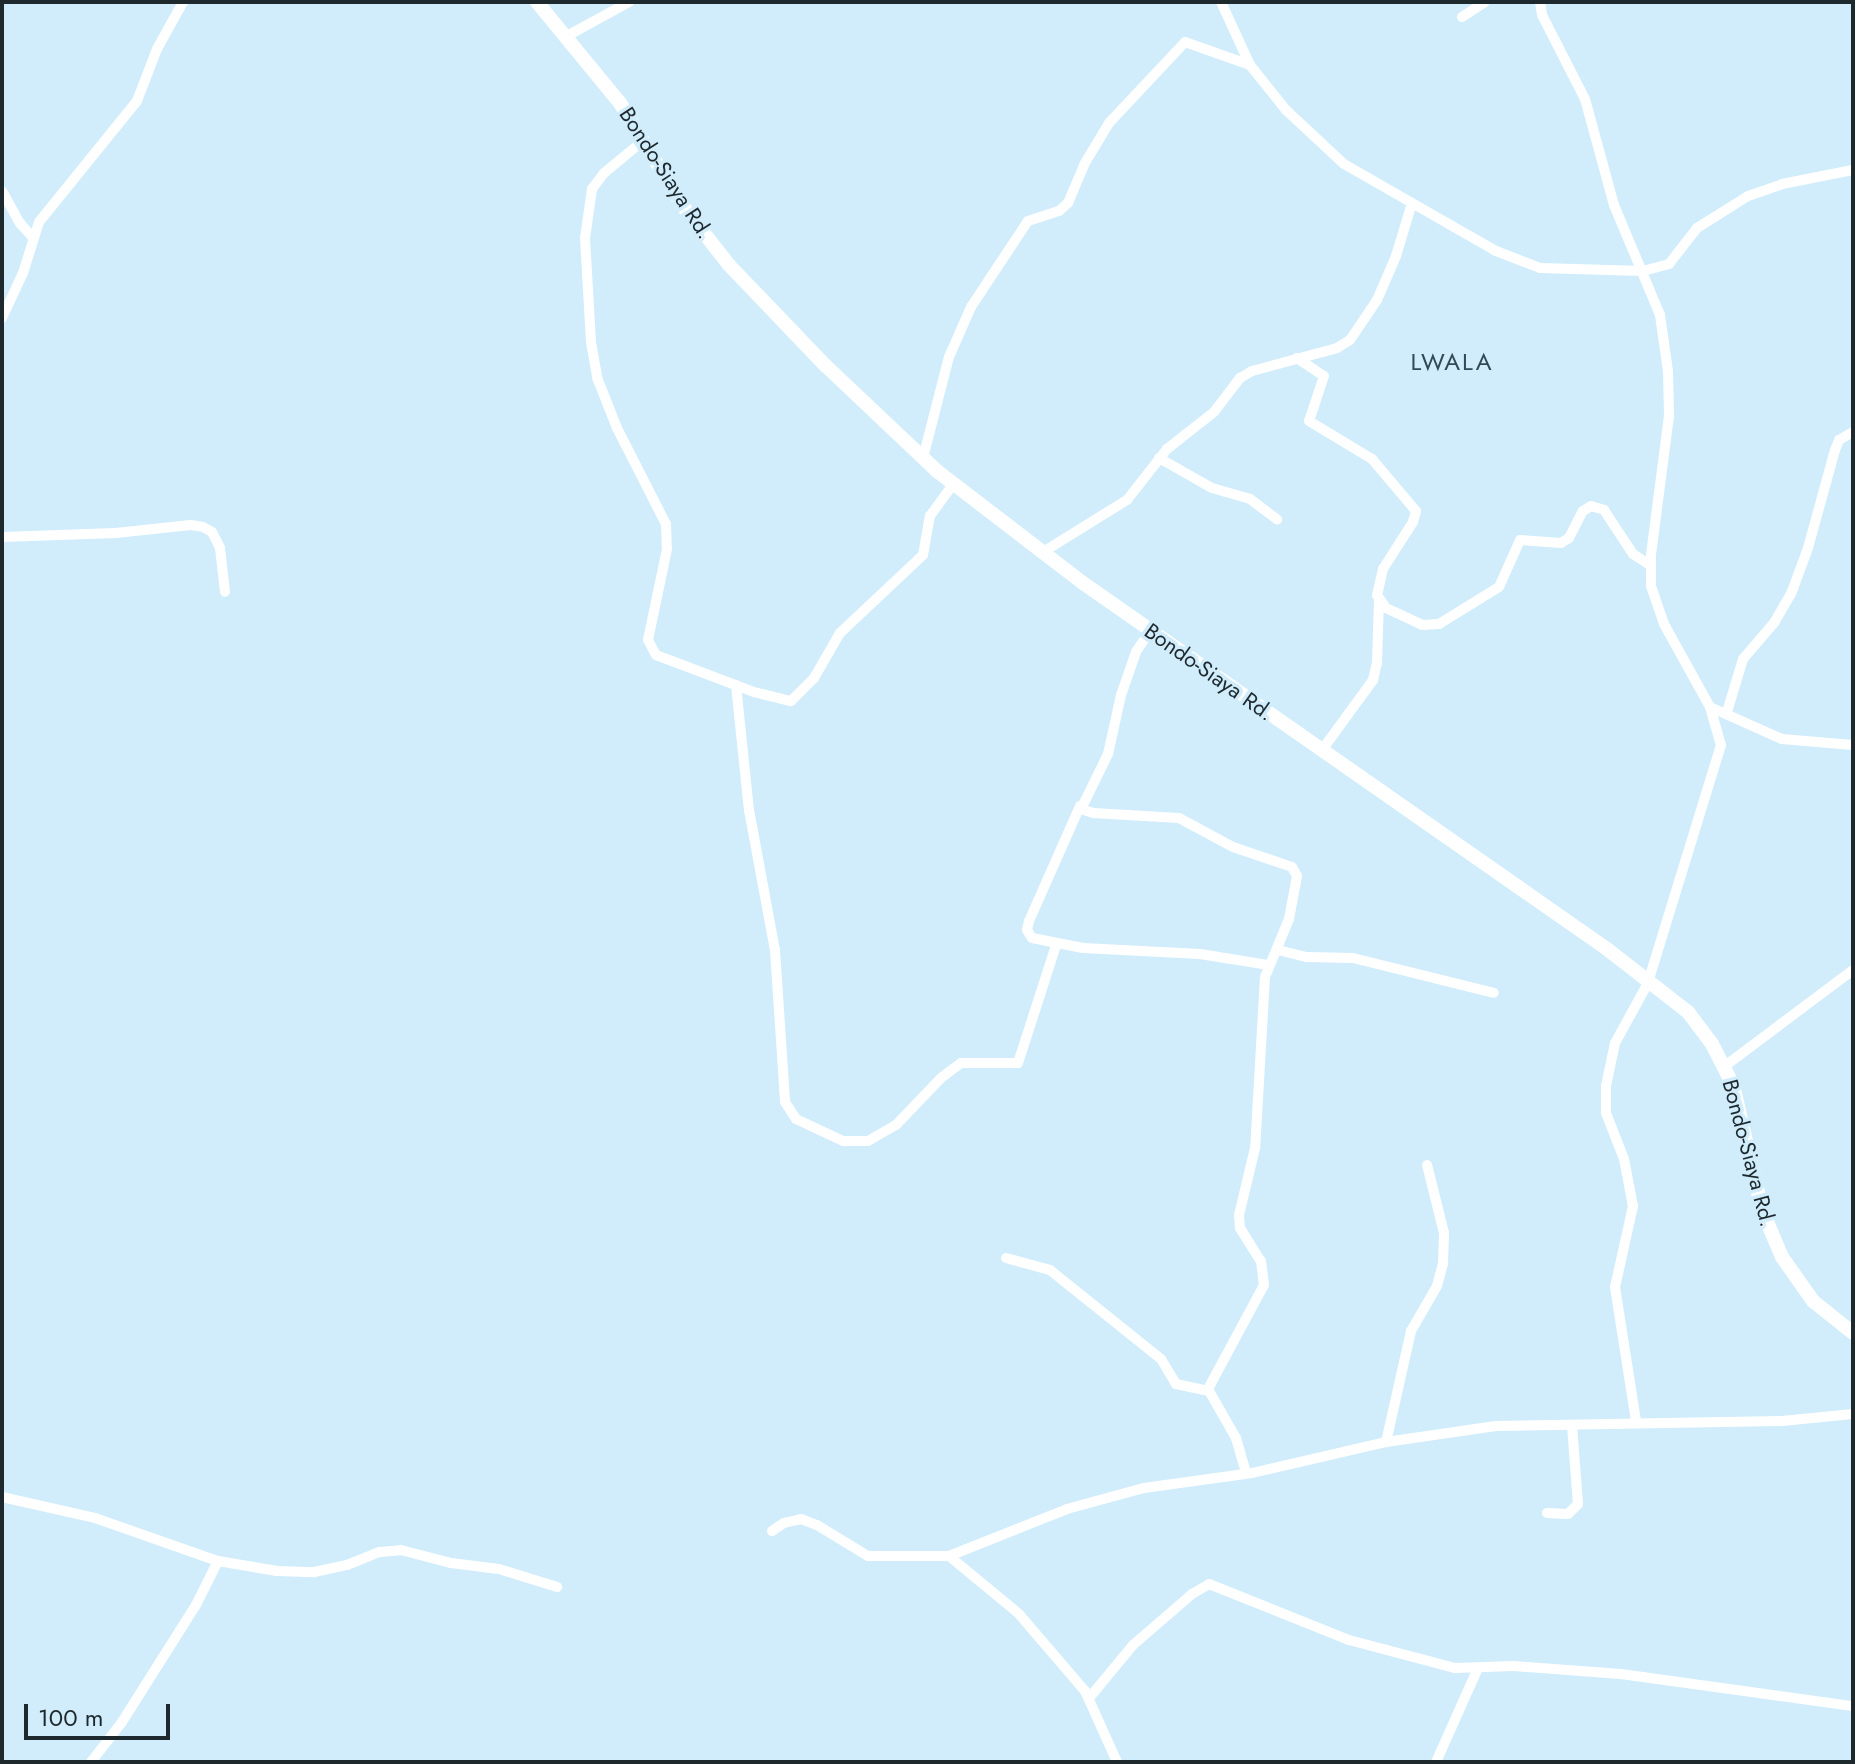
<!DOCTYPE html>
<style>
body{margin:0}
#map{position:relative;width:1855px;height:1764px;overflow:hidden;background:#d1edfc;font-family:Jost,sans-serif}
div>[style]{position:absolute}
.minor>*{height:10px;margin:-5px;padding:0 5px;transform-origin:5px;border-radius:5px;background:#fff}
.highway>*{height:14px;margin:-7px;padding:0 7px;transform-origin:7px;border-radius:7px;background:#fff}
span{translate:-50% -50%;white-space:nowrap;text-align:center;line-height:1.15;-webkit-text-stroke:7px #d1edfc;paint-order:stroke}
.street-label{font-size:22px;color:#1e292e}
.neighbourhood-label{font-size:24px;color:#324a56;letter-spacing:2px}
.frame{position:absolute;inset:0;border:4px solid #1e292e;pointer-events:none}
.scale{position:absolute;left:24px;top:1704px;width:146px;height:36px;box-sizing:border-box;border:4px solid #1e292e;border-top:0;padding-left:10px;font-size:24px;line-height:28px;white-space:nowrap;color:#1e292e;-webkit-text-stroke:6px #d1edfc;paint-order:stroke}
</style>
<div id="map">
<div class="minor">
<div style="left:1221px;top:2px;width:69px;rotate:65.3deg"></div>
<div style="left:1250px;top:65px;width:58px;rotate:51.3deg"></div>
<div style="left:1286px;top:110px;width:79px;rotate:43deg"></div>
<div style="left:1344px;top:164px;width:78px;rotate:29.8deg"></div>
<div style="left:1540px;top:2px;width:13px;rotate:81deg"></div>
<div style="left:1542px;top:15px;width:94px;rotate:62.9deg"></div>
<div style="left:1585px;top:99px;width:110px;rotate:74.7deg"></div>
<div style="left:1614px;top:205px;width:119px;rotate:67.3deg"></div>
<div style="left:1660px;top:315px;width:57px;rotate:81.9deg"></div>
<div style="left:1668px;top:371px;width:45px;rotate:88.7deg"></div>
<div style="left:1669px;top:416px;width:140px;rotate:97.4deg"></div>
<div style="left:1651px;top:555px;width:31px;rotate:90deg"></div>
<div style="left:1651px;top:586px;width:40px;rotate:71.1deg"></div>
<div style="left:1664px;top:624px;width:95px;rotate:61deg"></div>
<div style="left:1710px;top:707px;width:40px;rotate:74deg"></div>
<div style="left:1721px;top:745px;width:249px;rotate:107.1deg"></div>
<div style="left:1648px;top:983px;width:68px;rotate:118.8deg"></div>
<div style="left:1615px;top:1043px;width:44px;rotate:101.8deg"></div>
<div style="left:1606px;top:1086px;width:27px;rotate:90deg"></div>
<div style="left:1606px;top:1113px;width:49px;rotate:68.6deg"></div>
<div style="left:1624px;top:1159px;width:48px;rotate:79.2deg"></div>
<div style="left:1633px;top:1206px;width:83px;rotate:102.5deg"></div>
<div style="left:1615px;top:1287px;width:136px;rotate:81.1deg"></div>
<div style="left:1462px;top:17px;width:27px;rotate:-33deg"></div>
<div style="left:567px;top:36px;width:71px;rotate:-28.7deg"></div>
<div style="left:644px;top:140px;width:52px;rotate:140.5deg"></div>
<div style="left:604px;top:173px;width:20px;rotate:127deg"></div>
<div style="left:592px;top:189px;width:49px;rotate:98.1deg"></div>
<div style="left:585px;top:238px;width:104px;rotate:86.7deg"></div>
<div style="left:591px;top:342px;width:39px;rotate:80deg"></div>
<div style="left:598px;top:380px;width:52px;rotate:68.4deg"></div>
<div style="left:617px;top:428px;width:108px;rotate:63deg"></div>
<div style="left:666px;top:524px;width:25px;rotate:88deg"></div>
<div style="left:667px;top:549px;width:93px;rotate:101.8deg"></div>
<div style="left:648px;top:640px;width:17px;rotate:62deg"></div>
<div style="left:656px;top:655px;width:105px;rotate:20.7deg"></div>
<div style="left:754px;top:692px;width:38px;rotate:14deg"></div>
<div style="left:791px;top:701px;width:33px;rotate:-45deg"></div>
<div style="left:814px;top:678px;width:52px;rotate:-60deg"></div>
<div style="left:840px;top:633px;width:114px;rotate:-43.2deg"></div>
<div style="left:923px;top:555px;width:40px;rotate:-80deg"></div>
<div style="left:930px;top:516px;width:41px;rotate:-54deg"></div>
<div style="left:2px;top:191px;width:37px;rotate:61deg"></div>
<div style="left:20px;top:223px;width:20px;rotate:49deg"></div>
<div style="left:2px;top:318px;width:50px;rotate:-65deg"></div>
<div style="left:23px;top:273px;width:53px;rotate:-72.6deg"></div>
<div style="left:39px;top:222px;width:156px;rotate:-51deg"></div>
<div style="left:137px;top:101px;width:56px;rotate:-69deg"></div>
<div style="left:157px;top:49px;width:54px;rotate:-61deg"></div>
<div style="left:1297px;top:358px;width:32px;rotate:34deg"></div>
<div style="left:1324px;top:376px;width:47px;rotate:108.4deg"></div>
<div style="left:1309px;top:421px;width:74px;rotate:31.1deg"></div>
<div style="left:1372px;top:459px;width:68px;rotate:49.8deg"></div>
<div style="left:1416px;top:511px;width:11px;rotate:105deg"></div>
<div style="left:1413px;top:522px;width:56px;rotate:122.6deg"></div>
<div style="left:1383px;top:569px;width:27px;rotate:103deg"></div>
<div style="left:1377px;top:595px;width:16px;rotate:55deg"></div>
<div style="left:1386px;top:608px;width:40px;rotate:25deg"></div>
<div style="left:1422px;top:625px;width:17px;rotate:-3deg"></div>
<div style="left:1439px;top:624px;width:70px;rotate:-31.7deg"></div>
<div style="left:1499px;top:587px;width:51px;rotate:-65.9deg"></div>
<div style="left:1520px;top:540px;width:41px;rotate:4.2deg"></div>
<div style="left:1561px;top:543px;width:9px;rotate:-32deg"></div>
<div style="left:1569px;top:538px;width:30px;rotate:-63deg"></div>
<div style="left:1583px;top:511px;width:9px;rotate:-32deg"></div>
<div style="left:1591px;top:506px;width:14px;rotate:17deg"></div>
<div style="left:1604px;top:510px;width:53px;rotate:56.6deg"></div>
<div style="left:1633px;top:554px;width:20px;rotate:33deg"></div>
<div style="left:923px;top:458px;width:104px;rotate:-75.6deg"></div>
<div style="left:949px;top:357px;width:55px;rotate:-66.3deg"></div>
<div style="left:971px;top:307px;width:103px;rotate:-56.5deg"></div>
<div style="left:1028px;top:221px;width:33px;rotate:-18deg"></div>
<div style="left:1059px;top:211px;width:12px;rotate:-42deg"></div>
<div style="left:1068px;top:203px;width:43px;rotate:-67deg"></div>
<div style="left:1085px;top:163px;width:47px;rotate:-59deg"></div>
<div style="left:1109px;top:123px;width:111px;rotate:-46.8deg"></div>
<div style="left:1185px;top:42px;width:69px;rotate:19.5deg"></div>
<div style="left:1159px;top:458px;width:61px;rotate:29.5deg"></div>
<div style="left:1212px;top:488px;width:40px;rotate:16deg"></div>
<div style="left:1250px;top:499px;width:34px;rotate:37deg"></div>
<div style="left:2px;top:537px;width:114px;rotate:-2deg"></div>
<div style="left:116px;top:533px;width:75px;rotate:-6.1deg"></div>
<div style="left:191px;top:525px;width:12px;rotate:9deg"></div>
<div style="left:203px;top:527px;width:10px;rotate:29deg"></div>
<div style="left:212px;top:532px;width:18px;rotate:63deg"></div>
<div style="left:220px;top:548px;width:44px;rotate:83.5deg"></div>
<div style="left:1043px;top:552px;width:99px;rotate:-31.8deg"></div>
<div style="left:1127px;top:500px;width:65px;rotate:-51.9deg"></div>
<div style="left:1167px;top:449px;width:60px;rotate:-38.2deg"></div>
<div style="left:1214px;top:412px;width:43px;rotate:-52.6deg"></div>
<div style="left:1240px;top:378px;width:14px;rotate:-30deg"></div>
<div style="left:1252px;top:371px;width:88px;rotate:-15.1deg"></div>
<div style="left:1337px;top:348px;width:15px;rotate:-32deg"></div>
<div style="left:1350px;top:340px;width:48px;rotate:-56deg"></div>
<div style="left:1377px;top:300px;width:48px;rotate:-66.6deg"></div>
<div style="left:1396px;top:256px;width:55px;rotate:-73.2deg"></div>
<div style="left:1412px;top:203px;width:97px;rotate:29.7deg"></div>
<div style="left:1496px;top:251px;width:47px;rotate:21.1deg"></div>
<div style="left:1540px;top:268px;width:103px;rotate:1.7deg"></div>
<div style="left:1643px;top:271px;width:27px;rotate:-15deg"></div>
<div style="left:1669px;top:264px;width:46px;rotate:-52.1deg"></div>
<div style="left:1697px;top:228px;width:60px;rotate:-32.1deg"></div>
<div style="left:1748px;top:196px;width:36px;rotate:-19deg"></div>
<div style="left:1782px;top:184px;width:72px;rotate:-11.2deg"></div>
<div style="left:1150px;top:631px;width:25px;rotate:124deg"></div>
<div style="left:1136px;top:652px;width:46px;rotate:109.2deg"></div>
<div style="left:1121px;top:695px;width:60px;rotate:102.4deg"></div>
<div style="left:1108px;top:754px;width:61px;rotate:116.1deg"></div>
<div style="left:1081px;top:809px;width:13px;rotate:18deg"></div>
<div style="left:1093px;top:813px;width:86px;rotate:3.3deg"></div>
<div style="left:1179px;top:818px;width:61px;rotate:28.2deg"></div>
<div style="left:1233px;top:847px;width:62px;rotate:18.7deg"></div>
<div style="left:1292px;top:867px;width:10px;rotate:61deg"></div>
<div style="left:1297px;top:876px;width:44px;rotate:100.5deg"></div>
<div style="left:1289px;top:919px;width:63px;rotate:112.5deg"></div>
<div style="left:1265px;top:977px;width:171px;rotate:93.3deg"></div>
<div style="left:1255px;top:1148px;width:69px;rotate:103.4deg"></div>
<div style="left:1239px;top:1215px;width:13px;rotate:86deg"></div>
<div style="left:1240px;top:1228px;width:39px;rotate:58deg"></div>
<div style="left:1261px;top:1261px;width:24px;rotate:83deg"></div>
<div style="left:1264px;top:1285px;width:118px;rotate:118.3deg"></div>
<div style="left:1208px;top:1389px;width:56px;rotate:60.3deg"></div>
<div style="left:1236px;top:1438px;width:36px;rotate:74deg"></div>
<div style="left:736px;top:685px;width:126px;rotate:84.1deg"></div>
<div style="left:749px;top:810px;width:142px;rotate:79.5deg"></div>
<div style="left:775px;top:950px;width:152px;rotate:86.2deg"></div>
<div style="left:785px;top:1102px;width:20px;rotate:57deg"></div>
<div style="left:796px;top:1119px;width:52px;rotate:25.1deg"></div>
<div style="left:843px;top:1141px;width:25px"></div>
<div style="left:868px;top:1141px;width:32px;rotate:-30deg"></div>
<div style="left:896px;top:1125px;width:65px;rotate:-46.2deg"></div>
<div style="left:941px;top:1078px;width:25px;rotate:-37deg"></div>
<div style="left:961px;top:1063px;width:57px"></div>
<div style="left:1018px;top:1063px;width:124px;rotate:-72.1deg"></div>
<div style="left:1710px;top:707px;width:79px;rotate:24deg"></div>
<div style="left:1782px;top:739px;width:71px;rotate:4.8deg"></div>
<div style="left:1727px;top:712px;width:55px;rotate:-73.2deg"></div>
<div style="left:1743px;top:659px;width:48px;rotate:-49.3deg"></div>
<div style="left:1774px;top:623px;width:34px;rotate:-60deg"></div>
<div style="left:1791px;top:594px;width:49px;rotate:-69.7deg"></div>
<div style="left:1808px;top:548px;width:102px;rotate:-74.6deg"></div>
<div style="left:1835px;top:450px;width:11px;rotate:-68deg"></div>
<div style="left:1839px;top:440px;width:16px;rotate:-30deg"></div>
<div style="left:1322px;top:750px;width:87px;rotate:-53.9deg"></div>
<div style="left:1373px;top:680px;width:17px;rotate:-77deg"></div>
<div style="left:1377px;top:663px;width:62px;rotate:-88.2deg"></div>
<div style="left:1080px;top:806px;width:126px;rotate:113.9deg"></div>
<div style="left:1029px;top:921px;width:9px;rotate:103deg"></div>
<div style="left:1027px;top:930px;width:9px;rotate:58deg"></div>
<div style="left:1032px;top:938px;width:52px;rotate:11.1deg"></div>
<div style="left:1083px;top:948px;width:117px;rotate:2.9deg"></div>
<div style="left:1200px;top:954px;width:70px;rotate:9.1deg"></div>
<div style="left:1278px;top:950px;width:30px;rotate:14deg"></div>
<div style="left:1307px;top:957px;width:46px;rotate:1.2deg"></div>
<div style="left:1353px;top:958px;width:145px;rotate:13.9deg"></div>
<div style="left:1725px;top:1066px;width:160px;rotate:-36.9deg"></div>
<div style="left:1006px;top:1258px;width:46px;rotate:15.3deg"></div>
<div style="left:1050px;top:1270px;width:142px;rotate:38.7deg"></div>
<div style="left:1161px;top:1359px;width:29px;rotate:59deg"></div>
<div style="left:1176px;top:1384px;width:33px;rotate:12deg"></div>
<div style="left:1386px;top:1442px;width:114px;rotate:-77.3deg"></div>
<div style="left:1411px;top:1331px;width:52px;rotate:-60deg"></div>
<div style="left:1437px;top:1286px;width:24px;rotate:-75deg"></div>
<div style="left:1443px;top:1263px;width:30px;rotate:-88deg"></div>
<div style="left:1444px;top:1233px;width:70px;rotate:-104deg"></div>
<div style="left:2px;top:1497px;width:95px;rotate:12.7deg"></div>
<div style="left:95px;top:1518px;width:130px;rotate:19.3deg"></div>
<div style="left:218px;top:1561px;width:60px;rotate:9.6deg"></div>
<div style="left:277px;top:1571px;width:37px;rotate:2deg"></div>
<div style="left:314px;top:1572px;width:34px;rotate:-12deg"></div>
<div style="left:347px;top:1565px;width:35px;rotate:-22deg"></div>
<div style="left:380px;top:1552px;width:21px;rotate:-5deg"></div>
<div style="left:401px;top:1550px;width:52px;rotate:14.6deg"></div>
<div style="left:451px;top:1563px;width:48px;rotate:7.1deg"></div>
<div style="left:499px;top:1569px;width:61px;rotate:17.2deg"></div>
<div style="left:1547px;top:1513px;width:21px;rotate:3deg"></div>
<div style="left:1568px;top:1514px;width:14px;rotate:-45deg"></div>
<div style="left:1578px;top:1504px;width:78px;rotate:-94.4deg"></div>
<div style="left:772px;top:1531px;width:14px;rotate:-34deg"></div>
<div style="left:784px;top:1523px;width:17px;rotate:-13deg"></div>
<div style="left:801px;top:1519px;width:17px;rotate:21deg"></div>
<div style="left:817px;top:1525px;width:60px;rotate:31.3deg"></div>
<div style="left:868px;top:1556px;width:81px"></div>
<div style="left:949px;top:1556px;width:91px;rotate:39.6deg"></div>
<div style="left:1019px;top:1614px;width:101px;rotate:49.4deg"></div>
<div style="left:1085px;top:1691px;width:78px;rotate:65.7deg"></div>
<div style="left:949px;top:1556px;width:127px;rotate:-21.7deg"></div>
<div style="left:1067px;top:1509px;width:80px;rotate:-15.3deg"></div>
<div style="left:1144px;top:1488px;width:109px;rotate:-7.9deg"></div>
<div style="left:1252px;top:1473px;width:138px;rotate:-13deg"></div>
<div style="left:1386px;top:1442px;width:111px;rotate:-8.3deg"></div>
<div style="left:1496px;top:1426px;width:286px;rotate:-1deg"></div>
<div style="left:1782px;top:1421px;width:71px;rotate:-5.6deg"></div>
<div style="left:1090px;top:1697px;width:67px;rotate:-50.4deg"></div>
<div style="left:1133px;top:1645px;width:78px;rotate:-40.8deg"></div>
<div style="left:1192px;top:1594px;width:20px;rotate:-30deg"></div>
<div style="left:1209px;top:1584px;width:151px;rotate:21.8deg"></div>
<div style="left:1349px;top:1640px;width:110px;rotate:14.8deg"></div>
<div style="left:1455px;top:1668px;width:59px;rotate:-1.9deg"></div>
<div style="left:1514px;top:1666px;width:107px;rotate:4.3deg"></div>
<div style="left:1621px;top:1674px;width:234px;rotate:7.9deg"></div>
<div style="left:91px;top:1762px;width:51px;rotate:-52.2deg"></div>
<div style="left:122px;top:1722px;width:138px;rotate:-57.7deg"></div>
<div style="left:196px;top:1605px;width:49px;rotate:-63.4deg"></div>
<div style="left:1436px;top:1762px;width:103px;rotate:-65.9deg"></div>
</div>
<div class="highway">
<div style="left:537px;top:2px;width:131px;rotate:50.6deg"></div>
<div style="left:620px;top:103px;width:124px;rotate:58.5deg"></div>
<div style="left:685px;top:209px;width:71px;rotate:51.8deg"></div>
<div style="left:729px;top:265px;width:140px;rotate:46.2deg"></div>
<div style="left:826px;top:366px;width:153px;rotate:43.4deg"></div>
<div style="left:937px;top:471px;width:184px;rotate:37.5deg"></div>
<div style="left:1083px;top:583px;width:639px;rotate:34.93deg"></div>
<div style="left:1607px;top:949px;width:103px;rotate:37.9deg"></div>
<div style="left:1688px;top:1012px;width:40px;rotate:53deg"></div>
<div style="left:1712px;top:1044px;width:46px;rotate:62.9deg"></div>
<div style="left:1733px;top:1085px;width:128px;rotate:76.9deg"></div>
<div style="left:1762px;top:1210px;width:51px;rotate:66.9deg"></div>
<div style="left:1782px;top:1257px;width:54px;rotate:54.8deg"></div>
<div style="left:1813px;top:1301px;width:51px;rotate:38.7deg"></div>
</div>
<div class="street-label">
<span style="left:666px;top:173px;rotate:57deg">Bondo-Siaya Rd.</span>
<span style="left:1209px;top:672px;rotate:35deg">Bondo-Siaya Rd.</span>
<span style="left:1749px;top:1153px;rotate:75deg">Bondo-Siaya Rd.</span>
</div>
<div class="neighbourhood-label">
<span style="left:1452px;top:362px">LWALA</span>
</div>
<div class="frame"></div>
<div class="scale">100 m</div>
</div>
